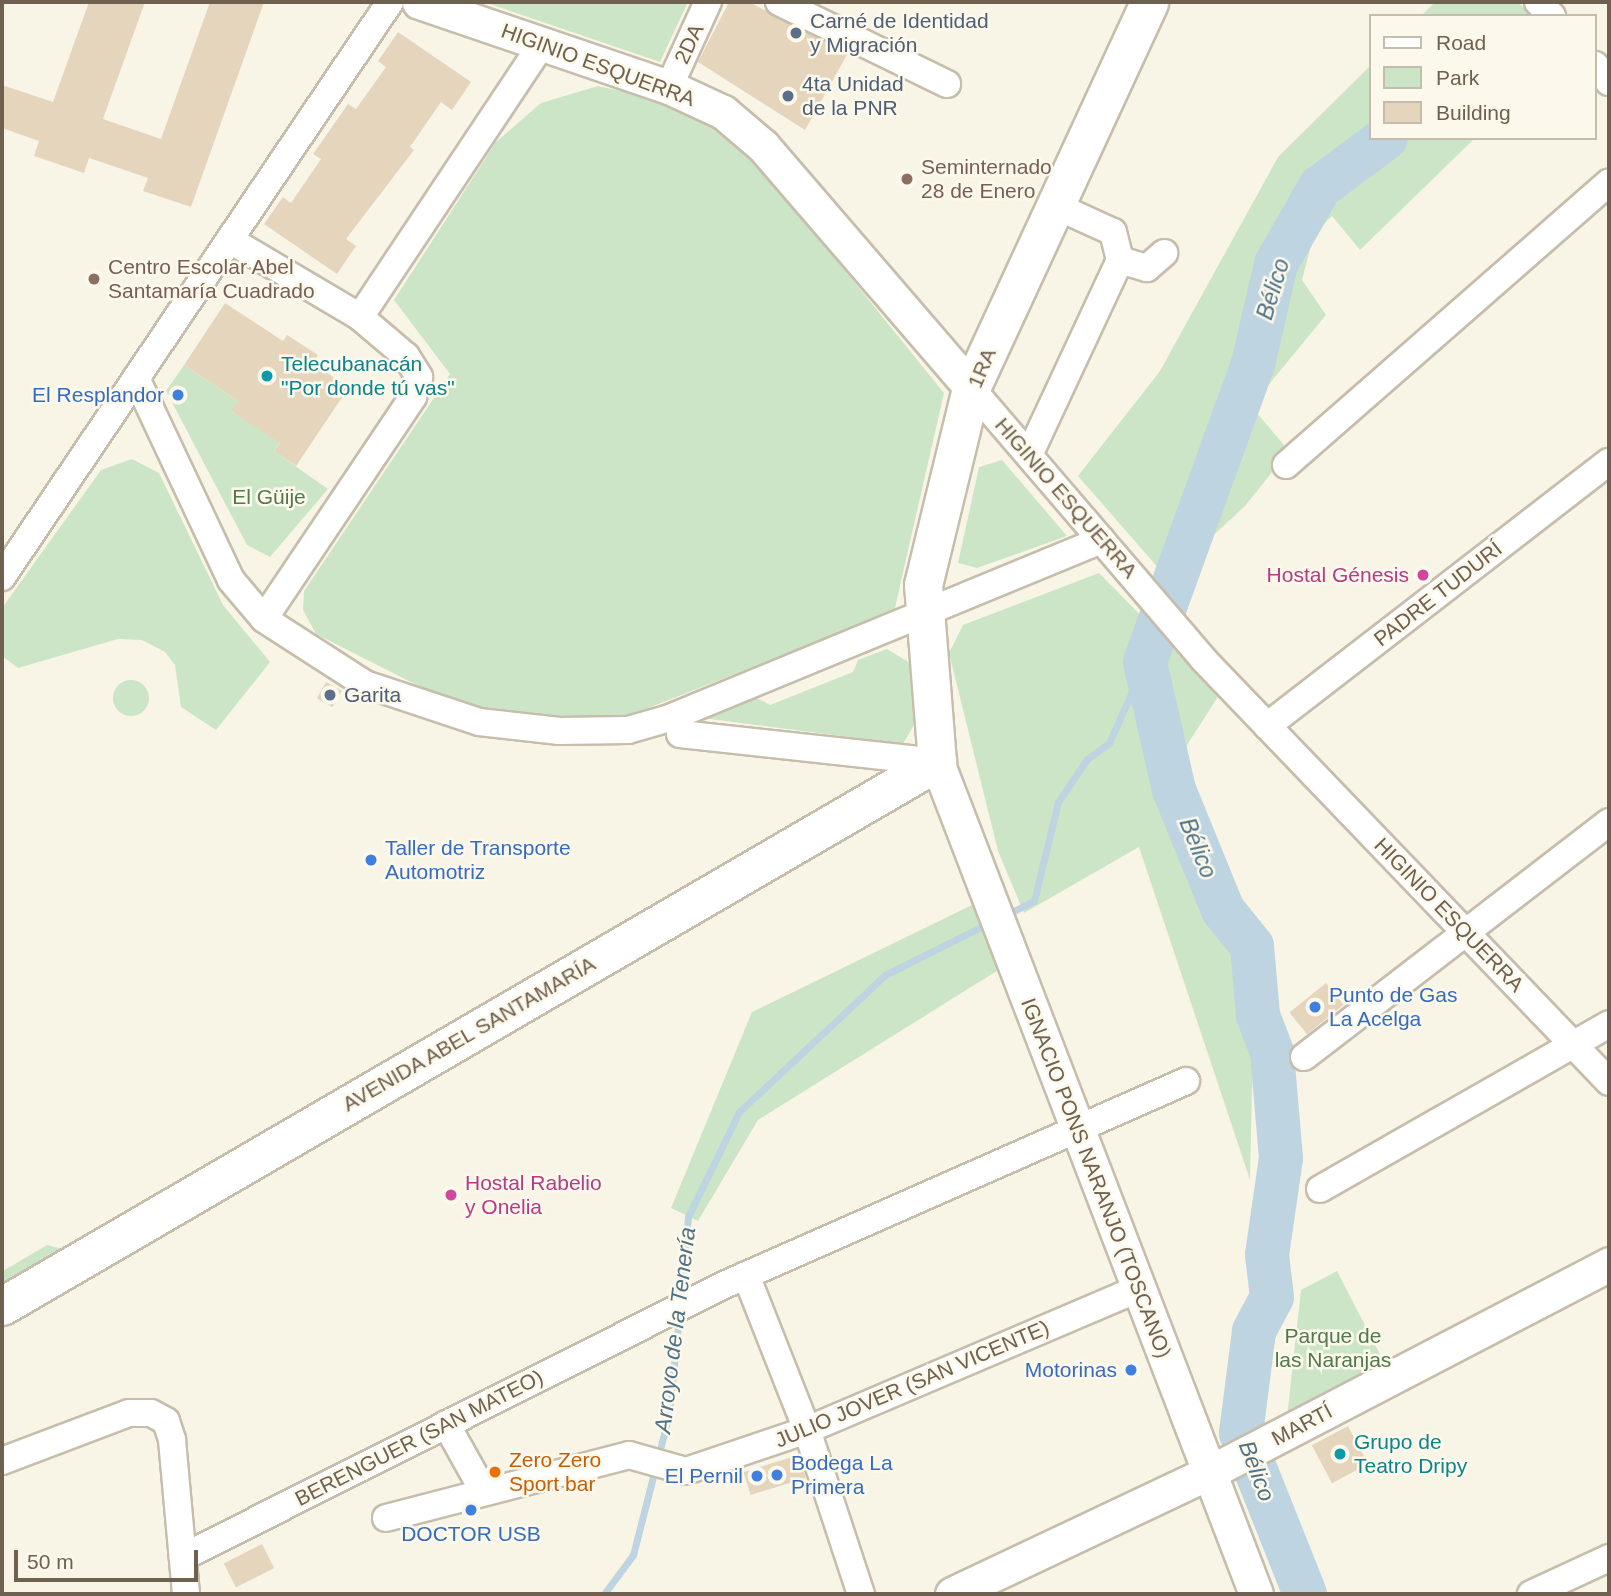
<!DOCTYPE html>
<meta charset="utf-8">
<style>
body{margin:0}
#map{position:relative;width:1611px;height:1596px;overflow:hidden;background:#f9f5e6;font-family:Helvetica,sans-serif}
div>[style]{position:absolute}
.green>*{inset:0;background:#cde5c7}
.round{border-radius:50%}
.stream>*{height:7px;margin:-3.5px;padding:0 3.5px;transform-origin:3.5px;border-radius:3.5px;background:#bed4e0}
.river>*{height:44px;margin:-22px;padding:0 22px;transform-origin:22px;border-radius:22px;background:#bed4e0}
.building>*{inset:0;background:#e6d5bd;transform-origin:0 0}
.roads{filter:drop-shadow(2px 0 #c6bdac) drop-shadow(-2px 0 #c6bdac) drop-shadow(0 2px #c6bdac) drop-shadow(0 -2px #c6bdac)}
.minor>*{height:26px;margin:-13px;padding:0 13px;transform-origin:13px;border-radius:13px;background:#fff}
.tertiary>*{height:33px;margin:-16.5px;padding:0 16.5px;transform-origin:16.5px;border-radius:16.5px;background:#fff}
.secondary>*{height:37px;margin:-18.5px;padding:0 18.5px;transform-origin:18.5px;border-radius:18.5px;background:#fff}
.dots>*{width:19px;height:19px;translate:-50% -50%;box-sizing:border-box;border:4px solid #fcf9ec;border-radius:50%}
span{translate:-50% -50%;white-space:nowrap;text-align:center;line-height:1.15;-webkit-text-stroke:5px #fcf9ec;paint-order:stroke}
.service-label{font-size:21px;color:#4e5e75}
.left{translate:0 -50%;text-align:left}
.street-label{font-size:21px;color:#6f604f}
.education-label{font-size:21px;color:#785e54}
.culture-label{font-size:21px;color:#0d838f}
.shop-label{font-size:21px;color:#366cbe}
.right{translate:-100% -50%;text-align:right}
.park-label{font-size:21px;color:#51794c}
.hotel-label{font-size:21px;color:#b23c85}
.food-label{font-size:21px;color:#c56008}
.water-label{font-size:23px;color:#4f7286;font-style:italic}
.frame{position:absolute;inset:0;border:4px solid #6f604f;pointer-events:none}
.legend{position:absolute;left:1369px;top:14px;width:228px;height:126px;box-sizing:border-box;background:#fcf9ec;border:2px solid #c4bcad;margin:0;padding:9px 12px;list-style:none;font-size:21px;color:#6f604f}
.legend li{display:flex;align-items:center;gap:14px;height:35px}
.legend b{width:35px;border:2px solid #c4bcad}
.scale{position:absolute;left:14px;top:1550px;width:184px;height:32px;box-sizing:border-box;border:4px solid #6f604f;border-top:0;padding-left:9px;font-size:21px;line-height:24px;white-space:nowrap;color:#6f604f;-webkit-text-stroke:5px #fcf9ec;paint-order:stroke}
</style>
<div id="map">
<div class="green">
<div style="clip-path:polygon(484px 2px,688px 2px,660px 62px)"></div>
<div style="clip-path:polygon(1435px 2px,1518px 2px,1532px 16px,1421px 16px)"></div>
<div style="clip-path:polygon(1371px 65px,1371px 138px,1475px 138px,1360px 250px,1332px 216px,1314px 234px,1302px 280px,1326px 315px,1251px 406px,1289px 451px,1245px 506px,1167px 578px,1078px 476px,1160px 371px,1278px 157px)"></div>
<div style="clip-path:polygon(598px 86px,654px 98px,714px 129px,767px 174px,944px 393px,894px 612px,620px 719px,468px 711px,316px 634px,303px 610px,304px 591px,450px 374px,394px 300px,496px 142px,541px 103px)"></div>
<div style="clip-path:polygon(184px 365px,238px 401px,232px 412px,283px 438px,274px 451px,328px 489px,270px 557px,247px 545px,166px 391px)"></div>
<div style="clip-path:polygon(132px 459px,159px 473px,223px 605px,270px 662px,216px 730px,181px 707px,175px 665px,165px 652px,142px 640px,118px 639px,18px 668px,2px 656px,2px 608px,101px 470px)"></div>
<div style="clip-path:polygon(1002px 460px,1067px 536px,977px 568px,958px 563px,979px 467px)"></div>
<div style="clip-path:polygon(1099px 573px,1219px 695px,1180px 756px,1177px 817px,1217px 915px,1233px 933px,1250px 983px,1243px 1008px,1253px 1047px,1250px 1180px,1139px 847px,1024px 913px,998px 851px,949px 653px,963px 625px)"></div>
<div style="clip-path:polygon(887px 649px,912px 664px,918px 718px,903px 744px,703px 718px,757px 698px,770px 705px,853px 672px,858px 660px)"></div>
<div class="round" style="left:113px;top:680px;width:36px;height:36px"></div>
<div style="clip-path:polygon(972px 905px,1000px 969px,758px 1120px,698px 1221px,671px 1208px,752px 1012px)"></div>
<div style="clip-path:polygon(47px 1245px,67px 1250px,2px 1287px,3px 1271px)"></div>
<div style="clip-path:polygon(1337px 1271px,1386px 1366px,1287px 1417px,1301px 1290px)"></div>
</div>
<div class="stream">
<div style="left:1006px;top:915px;width:31px;rotate:-27deg"></div>
<div style="left:1034px;top:901px;width:102px;rotate:-76.4deg"></div>
<div style="left:1058px;top:802px;width:52px;rotate:-56deg"></div>
<div style="left:1087px;top:759px;width:27px;rotate:-36deg"></div>
<div style="left:1109px;top:743px;width:89px;rotate:-66deg"></div>
<div style="left:680px;top:1300px;width:83px;rotate:-84.5deg"></div>
<div style="left:688px;top:1217px;width:117px;rotate:-64.1deg"></div>
<div style="left:739px;top:1112px;width:200px;rotate:-43.2deg"></div>
<div style="left:885px;top:975px;width:116px;rotate:-26.6deg"></div>
<div style="left:604px;top:1594px;width:49px;rotate:-53.4deg"></div>
<div style="left:633px;top:1555px;width:146px;rotate:-75.7deg"></div>
<div style="left:669px;top:1414px;width:99px;rotate:-84.2deg"></div>
</div>
<div class="river">
<div style="left:1305px;top:1594px;width:173px;rotate:-111.7deg"></div>
<div style="left:1241px;top:1433px;width:103px;rotate:-82.7deg"></div>
<div style="left:1254px;top:1331px;width:38px;rotate:-62deg"></div>
<div style="left:1272px;top:1297px;width:42px;rotate:-96.8deg"></div>
<div style="left:1267px;top:1255px;width:98px;rotate:-81.8deg"></div>
<div style="left:1281px;top:1158px;width:106px;rotate:-94.9deg"></div>
<div style="left:1272px;top:1052px;width:40px;rotate:-111deg"></div>
<div style="left:1258px;top:1015px;width:69px;rotate:-95deg"></div>
<div style="left:1252px;top:946px;width:46px;rotate:-128.9deg"></div>
<div style="left:1223px;top:910px;width:130px;rotate:-112.2deg"></div>
<div style="left:1174px;top:790px;width:131px;rotate:-102.8deg"></div>
<div style="left:1145px;top:662px;width:317px;rotate:-70.1deg"></div>
<div style="left:1253px;top:364px;width:103px;rotate:-77deg"></div>
<div style="left:1276px;top:264px;width:89px;rotate:-60.3deg"></div>
<div style="left:1320px;top:187px;width:82px;rotate:-36.6deg"></div>
</div>
<div class="building">
<div style="clip-path:polygon(89px 2px,145px 2px,103px 119px,161px 139px,210px 2px,264px 2px,191px 207px,143px 191px,148px 178px,89px 158px,84px 173px,34px 156px,39px 141px,2px 128px,2px 85px,53px 102px)"></div>
<div style="clip-path:polygon(729px 2px,749px 2px,848px 53px,805px 130px,698px 62px)"></div>
<div style="clip-path:polygon(398px 32px,471px 82px,452px 110px,441px 102px,410px 147px,414px 150px,346px 239px,356px 246px,337px 274px,264px 224px,283px 197px,291px 203px,321px 159px,313px 154px,348px 104px,356px 109px,386px 67px,378px 61px)"></div>
<div style="clip-path:polygon(225px 303px,283px 341px,287px 335px,318px 355px,312px 363px,349px 387px,296px 466px,274px 451px,280px 443px,231px 411px,238px 401px,184px 365px)"></div>
<div style="left:326px;top:682px;width:18px;height:19px;rotate:29deg"></div>
<div style="left:1326px;top:983px;width:28px;height:47px;rotate:51deg"></div>
<div style="left:1348px;top:1426px;width:43px;height:41px;rotate:62deg"></div>
<div style="left:799px;top:1455px;width:24px;height:58px;rotate:73deg"></div>
<div style="left:262px;top:1544px;width:27px;height:43px;rotate:63deg"></div>
</div>
<div class="roads">
<div class="minor">
<div style="left:779px;top:2px;width:187px;rotate:26deg"></div>
<div style="left:1538px;top:2px;width:20px;rotate:45deg"></div>
<div style="left:1595px;top:65px;width:22px;rotate:51deg"></div>
<div style="left:669px;top:87px;width:94px;rotate:-65.4deg"></div>
<div style="left:230px;top:240px;width:151px;rotate:30.6deg"></div>
<div style="left:360px;top:317px;width:60px;rotate:40.3deg"></div>
<div style="left:406px;top:356px;width:25px;rotate:58deg"></div>
<div style="left:419px;top:377px;width:21px;rotate:107deg"></div>
<div style="left:413px;top:397px;width:267px;rotate:123.9deg"></div>
<div style="left:1120px;top:260px;width:28px;rotate:17deg"></div>
<div style="left:1147px;top:268px;width:23px;rotate:-41deg"></div>
<div style="left:360px;top:317px;width:328px;rotate:-56.3deg"></div>
<div style="left:136px;top:378px;width:223px;rotate:64.8deg"></div>
<div style="left:231px;top:580px;width:51px;rotate:49.8deg"></div>
<div style="left:264px;top:619px;width:120px;rotate:32.8deg"></div>
<div style="left:365px;top:684px;width:120px;rotate:18.4deg"></div>
<div style="left:479px;top:722px;width:81px;rotate:6.4deg"></div>
<div style="left:559px;top:731px;width:69px;rotate:-0.8deg"></div>
<div style="left:628px;top:730px;width:41px;rotate:-15.8deg"></div>
<div style="left:667px;top:719px;width:470px;rotate:-22.4deg"></div>
<div style="left:971px;top:388px;width:357px;rotate:49.4deg"></div>
<div style="left:1203px;top:659px;width:586px;rotate:46.17deg"></div>
<div style="left:1029px;top:455px;width:215px;rotate:-65deg"></div>
<div style="left:1120px;top:260px;width:29px;rotate:-104deg"></div>
<div style="left:1113px;top:232px;width:63px;rotate:-155.5deg"></div>
<div style="left:1286px;top:465px;width:429px;rotate:-41.2deg"></div>
<div style="left:2px;top:577px;width:694px;rotate:-55.99deg"></div>
<div style="left:1267px;top:726px;width:432px;rotate:-37.7deg"></div>
<div style="left:680px;top:734px;width:259px;rotate:6.2deg"></div>
<div style="left:1304px;top:1057px;width:385px;rotate:-37.6deg"></div>
<div style="left:1320px;top:1189px;width:333px;rotate:-29.7deg"></div>
<div style="left:746px;top:1275px;width:167px;rotate:68.5deg"></div>
<div style="left:807px;top:1430px;width:173px;rotate:71.8deg"></div>
<div style="left:446px;top:1424px;width:78px;rotate:60.8deg"></div>
<div style="left:2px;top:1461px;width:136px;rotate:-20.7deg"></div>
<div style="left:129px;top:1413px;width:22px"></div>
<div style="left:151px;top:1413px;width:17px;rotate:28deg"></div>
<div style="left:166px;top:1421px;width:20px;rotate:72deg"></div>
<div style="left:172px;top:1440px;width:155px;rotate:84.8deg"></div>
<div style="left:386px;top:1518px;width:251px;rotate:-14.5deg"></div>
<div style="left:629px;top:1455px;width:59px;rotate:15.7deg"></div>
<div style="left:686px;top:1471px;width:128px;rotate:-18.7deg"></div>
<div style="left:807px;top:1430px;width:358px;rotate:-23.1deg"></div>
<div style="left:183px;top:1557px;width:606px;rotate:-26.69deg"></div>
<div style="left:724px;top:1285px;width:505px;rotate:-23.82deg"></div>
<div style="left:1531px;top:1594px;width:86px;rotate:-24.8deg"></div>
</div>
<div class="tertiary">
<div style="left:419px;top:2px;width:264px;rotate:18.8deg"></div>
<div style="left:669px;top:87px;width:60px;rotate:24.8deg"></div>
<div style="left:723px;top:112px;width:52px;rotate:40.4deg"></div>
<div style="left:763px;top:146px;width:319px;rotate:49.3deg"></div>
<div style="left:937px;top:762px;width:891px;rotate:69.02deg"></div>
<div style="left:952px;top:1594px;width:285px;rotate:-25.3deg"></div>
<div style="left:1210px;top:1472px;width:450px;rotate:-27.5deg"></div>
</div>
<div class="secondary">
<div style="left:2px;top:1306px;width:1082px;rotate:-30.19deg"></div>
<div style="left:937px;top:762px;width:178px;rotate:-94.5deg"></div>
<div style="left:923px;top:585px;width:203px;rotate:-76.3deg"></div>
<div style="left:971px;top:388px;width:425px;rotate:-65.2deg"></div>
</div>
</div>
<div class="dots">
<div style="left:796px;top:33px;background:#5c6f8a"></div>
<div style="left:788px;top:96px;background:#5c6f8a"></div>
<div style="left:907px;top:179px;background:#8d6e63"></div>
<div style="left:94px;top:279px;background:#8d6e63"></div>
<div style="left:267px;top:376px;background:#0f9aa8"></div>
<div style="left:178px;top:395px;background:#3f7fe0"></div>
<div style="left:1423px;top:575px;background:#d1479c"></div>
<div style="left:330px;top:695px;background:#5c6f8a"></div>
<div style="left:371px;top:860px;background:#3f7fe0"></div>
<div style="left:1315px;top:1007px;background:#3f7fe0"></div>
<div style="left:451px;top:1195px;background:#d1479c"></div>
<div style="left:1131px;top:1370px;background:#3f7fe0"></div>
<div style="left:1340px;top:1454px;background:#0f9aa8"></div>
<div style="left:495px;top:1472px;background:#e8710a"></div>
<div style="left:777px;top:1475px;background:#3f7fe0"></div>
<div style="left:757px;top:1476px;background:#3f7fe0"></div>
<div style="left:471px;top:1510px;background:#3f7fe0"></div>
</div>
<div class="service-label">
<span class="left" style="left:810px;top:33px">Carné de Identidad<br>y Migración</span>
<span class="left" style="left:802px;top:96px">4ta Unidad<br>de la PNR</span>
<span class="left" style="left:344px;top:695px">Garita</span>
</div>
<div class="street-label">
<span style="left:689px;top:44px;rotate:-65deg">2DA</span>
<span style="left:598px;top:65px;rotate:20deg">HIGINIO ESQUERRA</span>
<span style="left:982px;top:368px;rotate:-67deg">1RA</span>
<span style="left:1066px;top:498px;rotate:49deg">HIGINIO ESQUERRA</span>
<span style="left:1438px;top:594px;rotate:-38deg">PADRE TUDURÍ</span>
<span style="left:1449px;top:915px;rotate:46deg">HIGINIO ESQUERRA</span>
<span style="left:469px;top:1034px;rotate:-30deg">AVENIDA ABEL SANTAMARÍA</span>
<span style="left:1096px;top:1178px;rotate:69deg">IGNACIO PONS NARANJO (TOSCANO)</span>
<span style="left:912px;top:1384px;rotate:-23deg">JULIO JOVER (SAN VICENTE)</span>
<span style="left:1302px;top:1425px;rotate:-28deg">MARTÍ</span>
<span style="left:419px;top:1438px;rotate:-27deg">BERENGUER (SAN MATEO)</span>
</div>
<div class="education-label">
<span class="left" style="left:921px;top:179px">Seminternado<br>28 de Enero</span>
<span class="left" style="left:108px;top:279px">Centro Escolar Abel<br>Santamaría Cuadrado</span>
</div>
<div class="culture-label">
<span class="left" style="left:281px;top:376px">Telecubanacán<br>"Por donde tú vas"</span>
<span class="left" style="left:1354px;top:1454px">Grupo de<br>Teatro Dripy</span>
</div>
<div class="shop-label">
<span class="right" style="left:164px;top:395px">El Resplandor</span>
<span class="left" style="left:385px;top:860px">Taller de Transporte<br>Automotriz</span>
<span class="left" style="left:1329px;top:1007px">Punto de Gas<br>La Acelga</span>
<span class="right" style="left:1117px;top:1370px">Motorinas</span>
<span class="left" style="left:791px;top:1475px">Bodega La<br>Primera</span>
<span class="right" style="left:743px;top:1476px">El Pernil</span>
<span style="left:471px;top:1534px">DOCTOR USB</span>
</div>
<div class="park-label">
<span style="left:269px;top:497px">El Güije</span>
<span style="left:1333px;top:1348px">Parque de<br>las Naranjas</span>
</div>
<div class="hotel-label">
<span class="right" style="left:1409px;top:575px">Hostal Génesis</span>
<span class="left" style="left:465px;top:1195px">Hostal Rabelio<br>y Onelia</span>
</div>
<div class="food-label">
<span class="left" style="left:509px;top:1472px">Zero Zero<br>Sport bar</span>
</div>
<div class="water-label">
<span style="left:1273px;top:289px;rotate:-73deg">Bélico</span>
<span style="left:1198px;top:848px;rotate:68deg">Bélico</span>
<span style="left:675px;top:1330px;rotate:-83deg">Arroyo de la Tenería</span>
<span style="left:1257px;top:1471px;rotate:69deg">Bélico</span>
</div>
<div class="frame"></div>
<ul class="legend">
<li><b style="height:9px;background:#fff"></b>Road</li>
<li><b style="height:19px;background:#cde5c7"></b>Park</li>
<li><b style="height:19px;background:#e6d5bd"></b>Building</li>
</ul>
<div class="scale">50 m</div>
</div>
